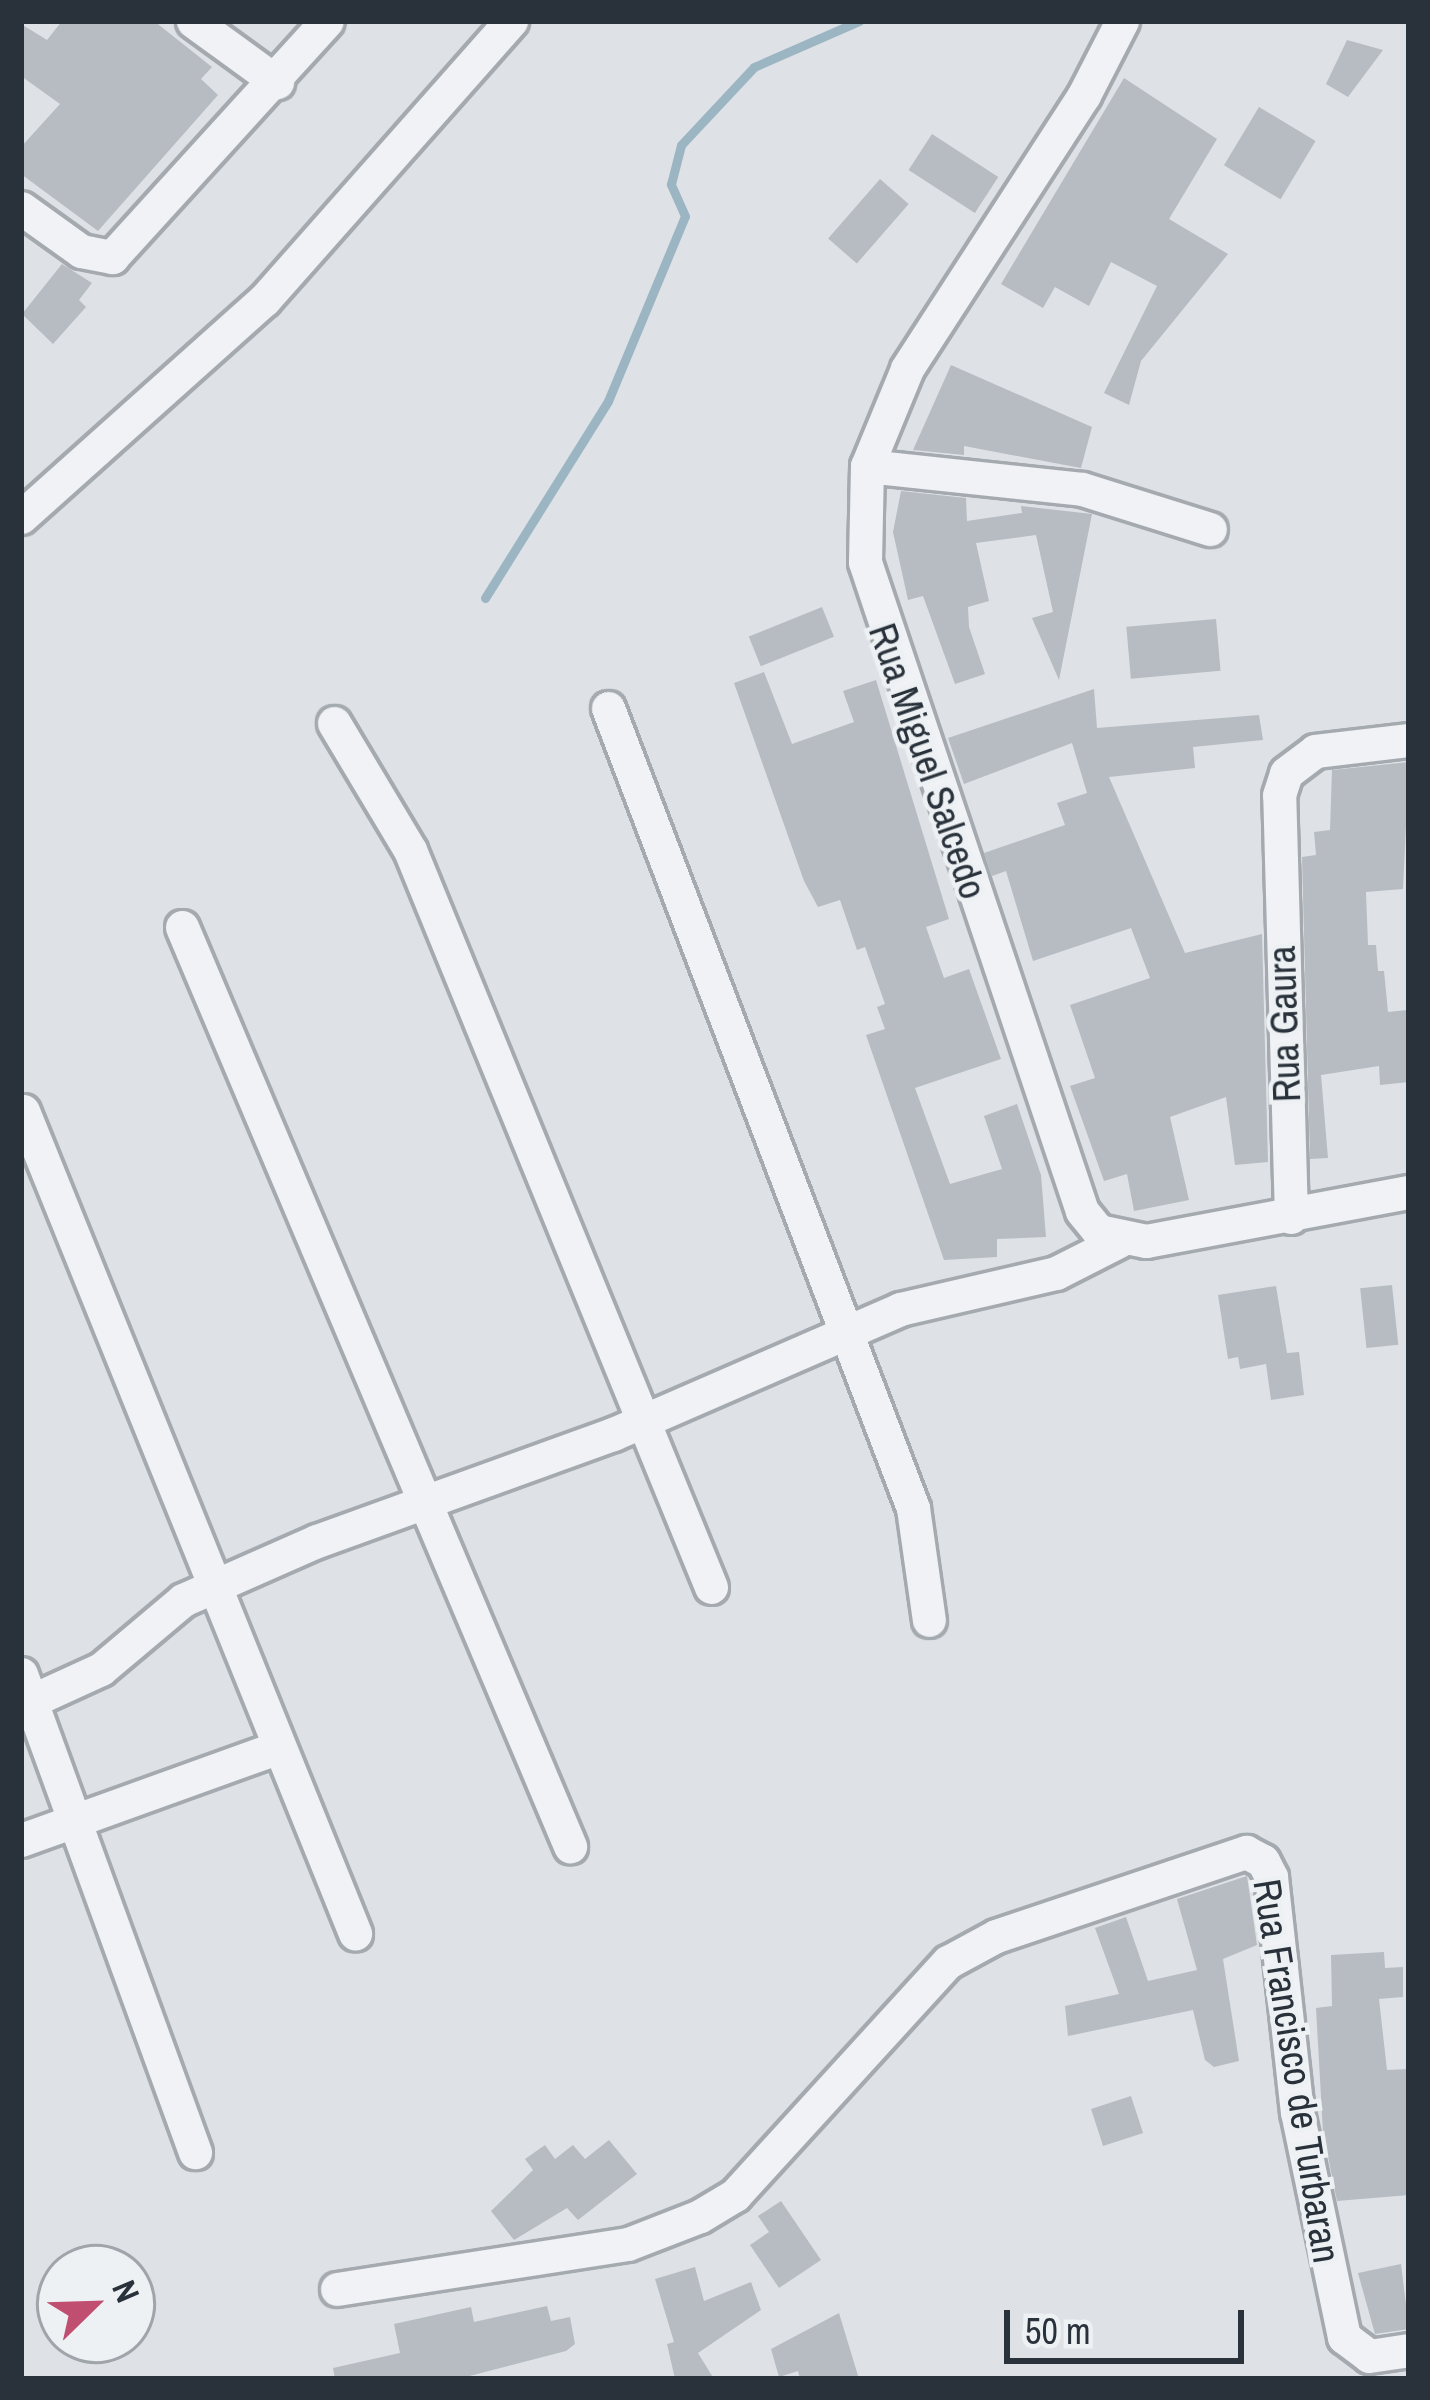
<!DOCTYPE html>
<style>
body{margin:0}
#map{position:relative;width:1430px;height:2400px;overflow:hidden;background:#dee2e6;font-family:"Archivo Narrow",sans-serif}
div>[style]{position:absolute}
.stream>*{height:9px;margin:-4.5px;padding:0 4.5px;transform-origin:4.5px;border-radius:4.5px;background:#9cb5c3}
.building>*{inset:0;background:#b6bcc2;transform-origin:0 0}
.roads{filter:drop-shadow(3px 0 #a4aaaf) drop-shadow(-3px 0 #a4aaaf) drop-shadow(0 3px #a4aaaf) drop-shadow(0 -3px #a4aaaf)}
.minor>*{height:33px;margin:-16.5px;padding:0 16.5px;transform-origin:16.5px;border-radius:16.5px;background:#f0f2f5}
span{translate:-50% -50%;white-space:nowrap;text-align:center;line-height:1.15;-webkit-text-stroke:9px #edf1f4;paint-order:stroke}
.street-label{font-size:39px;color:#29323b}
.frame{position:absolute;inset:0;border:24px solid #29323b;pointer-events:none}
.north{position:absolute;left:36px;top:2244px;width:120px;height:120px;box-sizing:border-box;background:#edf1f4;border:3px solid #9fa5aa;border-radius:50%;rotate:67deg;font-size:33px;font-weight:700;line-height:48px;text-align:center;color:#29323b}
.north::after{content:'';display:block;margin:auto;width:42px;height:54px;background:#c04e71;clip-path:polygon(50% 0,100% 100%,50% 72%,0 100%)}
.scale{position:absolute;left:1004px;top:2310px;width:240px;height:54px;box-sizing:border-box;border:6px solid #29323b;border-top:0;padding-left:15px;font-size:36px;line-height:42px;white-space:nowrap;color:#29323b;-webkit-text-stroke:9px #edf1f4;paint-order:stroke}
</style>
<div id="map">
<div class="stream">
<div style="left:485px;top:598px;width:232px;rotate:-58deg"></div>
<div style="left:608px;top:401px;width:200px;rotate:-67.4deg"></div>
<div style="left:685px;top:216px;width:35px;rotate:-114deg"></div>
<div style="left:671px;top:184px;width:40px;rotate:-75.6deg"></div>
<div style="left:681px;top:145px;width:107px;rotate:-46.9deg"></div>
<div style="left:754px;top:67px;width:115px;rotate:-23.7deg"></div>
</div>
<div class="building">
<div style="clip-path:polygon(62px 21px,154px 21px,212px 67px,201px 79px,218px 95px,98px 231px,21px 174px,21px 147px,60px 104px,21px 76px,21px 24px,47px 40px)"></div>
<div style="clip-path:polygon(1347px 40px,1383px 50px,1348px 97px,1326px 84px)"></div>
<div style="clip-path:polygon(1124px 78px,1217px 139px,1169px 219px,1228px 254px,1141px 361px,1129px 405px,1104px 393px,1157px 286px,1111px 262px,1089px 306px,1055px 287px,1043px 308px,1001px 284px)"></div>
<div style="left:1259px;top:107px;width:66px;height:68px;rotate:31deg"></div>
<div style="left:932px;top:134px;width:79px;height:43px;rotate:33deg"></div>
<div style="left:880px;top:179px;width:38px;height:79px;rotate:41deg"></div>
<div style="clip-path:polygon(62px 264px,92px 283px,79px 300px,86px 307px,53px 344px,22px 314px)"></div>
<div style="clip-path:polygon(951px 365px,1092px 427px,1081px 468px,964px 446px,964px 455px,913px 450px)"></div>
<div style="clip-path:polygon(901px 491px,966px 498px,967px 521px,1022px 513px,1021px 506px,1092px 514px,1059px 680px,1032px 618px,1053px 612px,1036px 535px,976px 543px,989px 601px,968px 607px,969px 627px,985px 674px,955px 684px,923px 596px,908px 600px,893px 532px)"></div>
<div style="left:822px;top:607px;width:32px;height:79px;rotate:68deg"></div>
<div style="left:1216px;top:619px;width:52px;height:90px;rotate:85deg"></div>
<div style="clip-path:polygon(764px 672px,792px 744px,854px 722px,843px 691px,876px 680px,949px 919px,926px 927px,944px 978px,969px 969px,1001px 1059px,915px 1088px,950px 1184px,1002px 1169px,984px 1116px,1017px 1104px,1041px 1175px,1046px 1237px,997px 1239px,997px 1257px,944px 1260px,866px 1035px,885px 1029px,877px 1007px,885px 1004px,865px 947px,857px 950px,840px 900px,818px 907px,804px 881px,734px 683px)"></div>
<div style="clip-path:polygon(1094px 689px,1097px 728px,1259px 715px,1263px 740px,1193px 747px,1195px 768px,1109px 777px,1185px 953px,1262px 934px,1268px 1162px,1235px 1165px,1226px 1097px,1170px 1117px,1189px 1200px,1134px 1211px,1127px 1174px,1104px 1181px,1070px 1086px,1095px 1078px,1070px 1005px,1150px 978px,1131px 928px,1033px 961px,1006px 871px,992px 876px,984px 853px,1065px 825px,1057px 803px,1087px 793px,1072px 743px,964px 784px,948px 738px)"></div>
<div style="clip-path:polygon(1409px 762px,1403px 889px,1366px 892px,1368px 945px,1376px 945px,1378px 971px,1384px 971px,1388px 1012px,1407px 1010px,1409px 1082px,1380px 1085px,1379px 1066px,1321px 1075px,1328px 1158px,1310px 1159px,1302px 857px,1316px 855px,1314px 832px,1330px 830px,1332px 770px)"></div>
<div style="left:1392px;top:1285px;width:60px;height:32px;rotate:84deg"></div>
<div style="clip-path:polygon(1276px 1286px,1287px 1353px,1299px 1352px,1304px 1395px,1271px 1400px,1266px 1364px,1240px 1369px,1238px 1357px,1228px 1359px,1218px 1295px)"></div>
<div style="clip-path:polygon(1247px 1876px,1257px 1945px,1223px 1959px,1239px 2061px,1214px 2067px,1205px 2060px,1193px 2010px,1068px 2036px,1065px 2006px,1119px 1994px,1095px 1928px,1126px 1917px,1148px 1981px,1197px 1970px,1177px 1899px)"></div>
<div style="clip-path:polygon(1384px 1952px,1385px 1968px,1403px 1967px,1403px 1997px,1379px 1999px,1387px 2070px,1409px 2069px,1409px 2195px,1337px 2201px,1323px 2132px,1316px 2008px,1332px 2006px,1331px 1955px)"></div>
<div style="left:1131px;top:2096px;width:39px;height:42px;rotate:72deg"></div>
<div style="clip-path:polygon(609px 2140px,637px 2174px,578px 2220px,567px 2208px,514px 2240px,491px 2211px,533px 2170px,525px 2159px,545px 2145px,555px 2159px,573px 2145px,585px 2159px)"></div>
<div style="clip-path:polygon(781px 2201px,821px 2260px,779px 2288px,750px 2245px,769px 2232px,758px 2216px)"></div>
<div style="clip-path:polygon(1401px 2264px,1409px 2329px,1375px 2334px,1358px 2273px)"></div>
<div style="clip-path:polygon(695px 2267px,704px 2301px,751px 2282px,761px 2310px,698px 2353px,714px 2379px,675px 2379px,667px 2344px,674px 2342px,655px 2279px)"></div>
<div style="clip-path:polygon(547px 2306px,551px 2321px,570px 2317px,575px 2344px,566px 2351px,458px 2379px,335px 2379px,333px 2368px,400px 2353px,394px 2324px,471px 2307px,474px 2322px)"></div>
<div style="clip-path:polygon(839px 2313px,859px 2379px,800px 2379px,798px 2371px,779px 2377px,771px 2349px)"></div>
</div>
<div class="roads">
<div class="minor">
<div style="left:193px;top:21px;width:104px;rotate:36deg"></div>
<div style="left:1122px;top:21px;width:83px;rotate:117.2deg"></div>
<div style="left:1084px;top:95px;width:326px;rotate:122.9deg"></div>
<div style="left:907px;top:369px;width:105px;rotate:112.4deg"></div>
<div style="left:867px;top:466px;width:96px;rotate:91.2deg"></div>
<div style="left:865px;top:562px;width:684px;rotate:71.51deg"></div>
<div style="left:1082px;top:1211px;width:26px;rotate:51deg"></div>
<div style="left:1098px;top:1231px;width:49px;rotate:11.8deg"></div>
<div style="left:1146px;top:1241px;width:268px;rotate:-10.6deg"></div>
<div style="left:21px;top:208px;width:74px;rotate:35.6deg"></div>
<div style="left:81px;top:251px;width:32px;rotate:11deg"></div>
<div style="left:112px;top:257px;width:319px;rotate:-47.7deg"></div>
<div style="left:867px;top:466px;width:216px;rotate:6.1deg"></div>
<div style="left:1082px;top:489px;width:134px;rotate:17.4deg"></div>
<div style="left:21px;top:517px;width:326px;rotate:-41.8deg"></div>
<div style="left:264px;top:300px;width:373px;rotate:-48.5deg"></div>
<div style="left:608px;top:708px;width:856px;rotate:69.13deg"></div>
<div style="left:913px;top:1508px;width:113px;rotate:81.9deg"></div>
<div style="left:334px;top:723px;width:148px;rotate:59.1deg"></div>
<div style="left:410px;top:850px;width:796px;rotate:67.78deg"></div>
<div style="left:182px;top:927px;width:998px;rotate:67.11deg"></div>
<div style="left:23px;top:1111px;width:887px;rotate:68.01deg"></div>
<div style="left:1291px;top:1217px;width:422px;rotate:-91.6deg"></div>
<div style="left:1279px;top:795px;width:23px;rotate:-72deg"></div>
<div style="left:1286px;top:773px;width:36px;rotate:-37deg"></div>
<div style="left:1315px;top:751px;width:95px;rotate:-6.7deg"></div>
<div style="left:21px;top:1674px;width:509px;rotate:70deg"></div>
<div style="left:31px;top:1701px;width:77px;rotate:-24.6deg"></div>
<div style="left:101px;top:1669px;width:107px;rotate:-40.1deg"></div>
<div style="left:183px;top:1600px;width:146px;rotate:-23.8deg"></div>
<div style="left:317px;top:1541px;width:315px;rotate:-19.9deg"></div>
<div style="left:613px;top:1434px;width:313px;rotate:-23.5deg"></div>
<div style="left:900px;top:1309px;width:160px;rotate:-13deg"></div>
<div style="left:1056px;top:1273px;width:71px;rotate:-26.9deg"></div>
<div style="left:21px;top:1840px;width:274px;rotate:-19.8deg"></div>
<div style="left:337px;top:2289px;width:294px;rotate:-8.8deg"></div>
<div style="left:628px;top:2244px;width:77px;rotate:-21.3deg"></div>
<div style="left:700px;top:2216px;width:41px;rotate:-31deg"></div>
<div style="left:735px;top:2195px;width:316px;rotate:-47.6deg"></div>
<div style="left:948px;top:1962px;width:55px;rotate:-28.4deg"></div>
<div style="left:996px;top:1936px;width:264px;rotate:-18.6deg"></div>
<div style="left:1246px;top:1852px;width:19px;rotate:28deg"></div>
<div style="left:1263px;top:1861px;width:18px;rotate:63deg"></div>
<div style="left:1271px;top:1877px;width:236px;rotate:83.7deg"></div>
<div style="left:1297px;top:2112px;width:230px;rotate:78.2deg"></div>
<div style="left:1344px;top:2337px;width:31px;rotate:37deg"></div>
<div style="left:1369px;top:2356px;width:40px;rotate:-8.5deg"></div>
</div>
</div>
<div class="street-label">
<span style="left:928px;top:761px;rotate:71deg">Rua Miguel Salcedo</span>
<span style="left:1284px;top:1024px;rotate:-92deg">Rua Gaura</span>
<span style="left:1297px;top:2071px;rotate:81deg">Rua Francisco de Turbaran</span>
</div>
<div class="frame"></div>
<div class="north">N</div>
<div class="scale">50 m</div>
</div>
